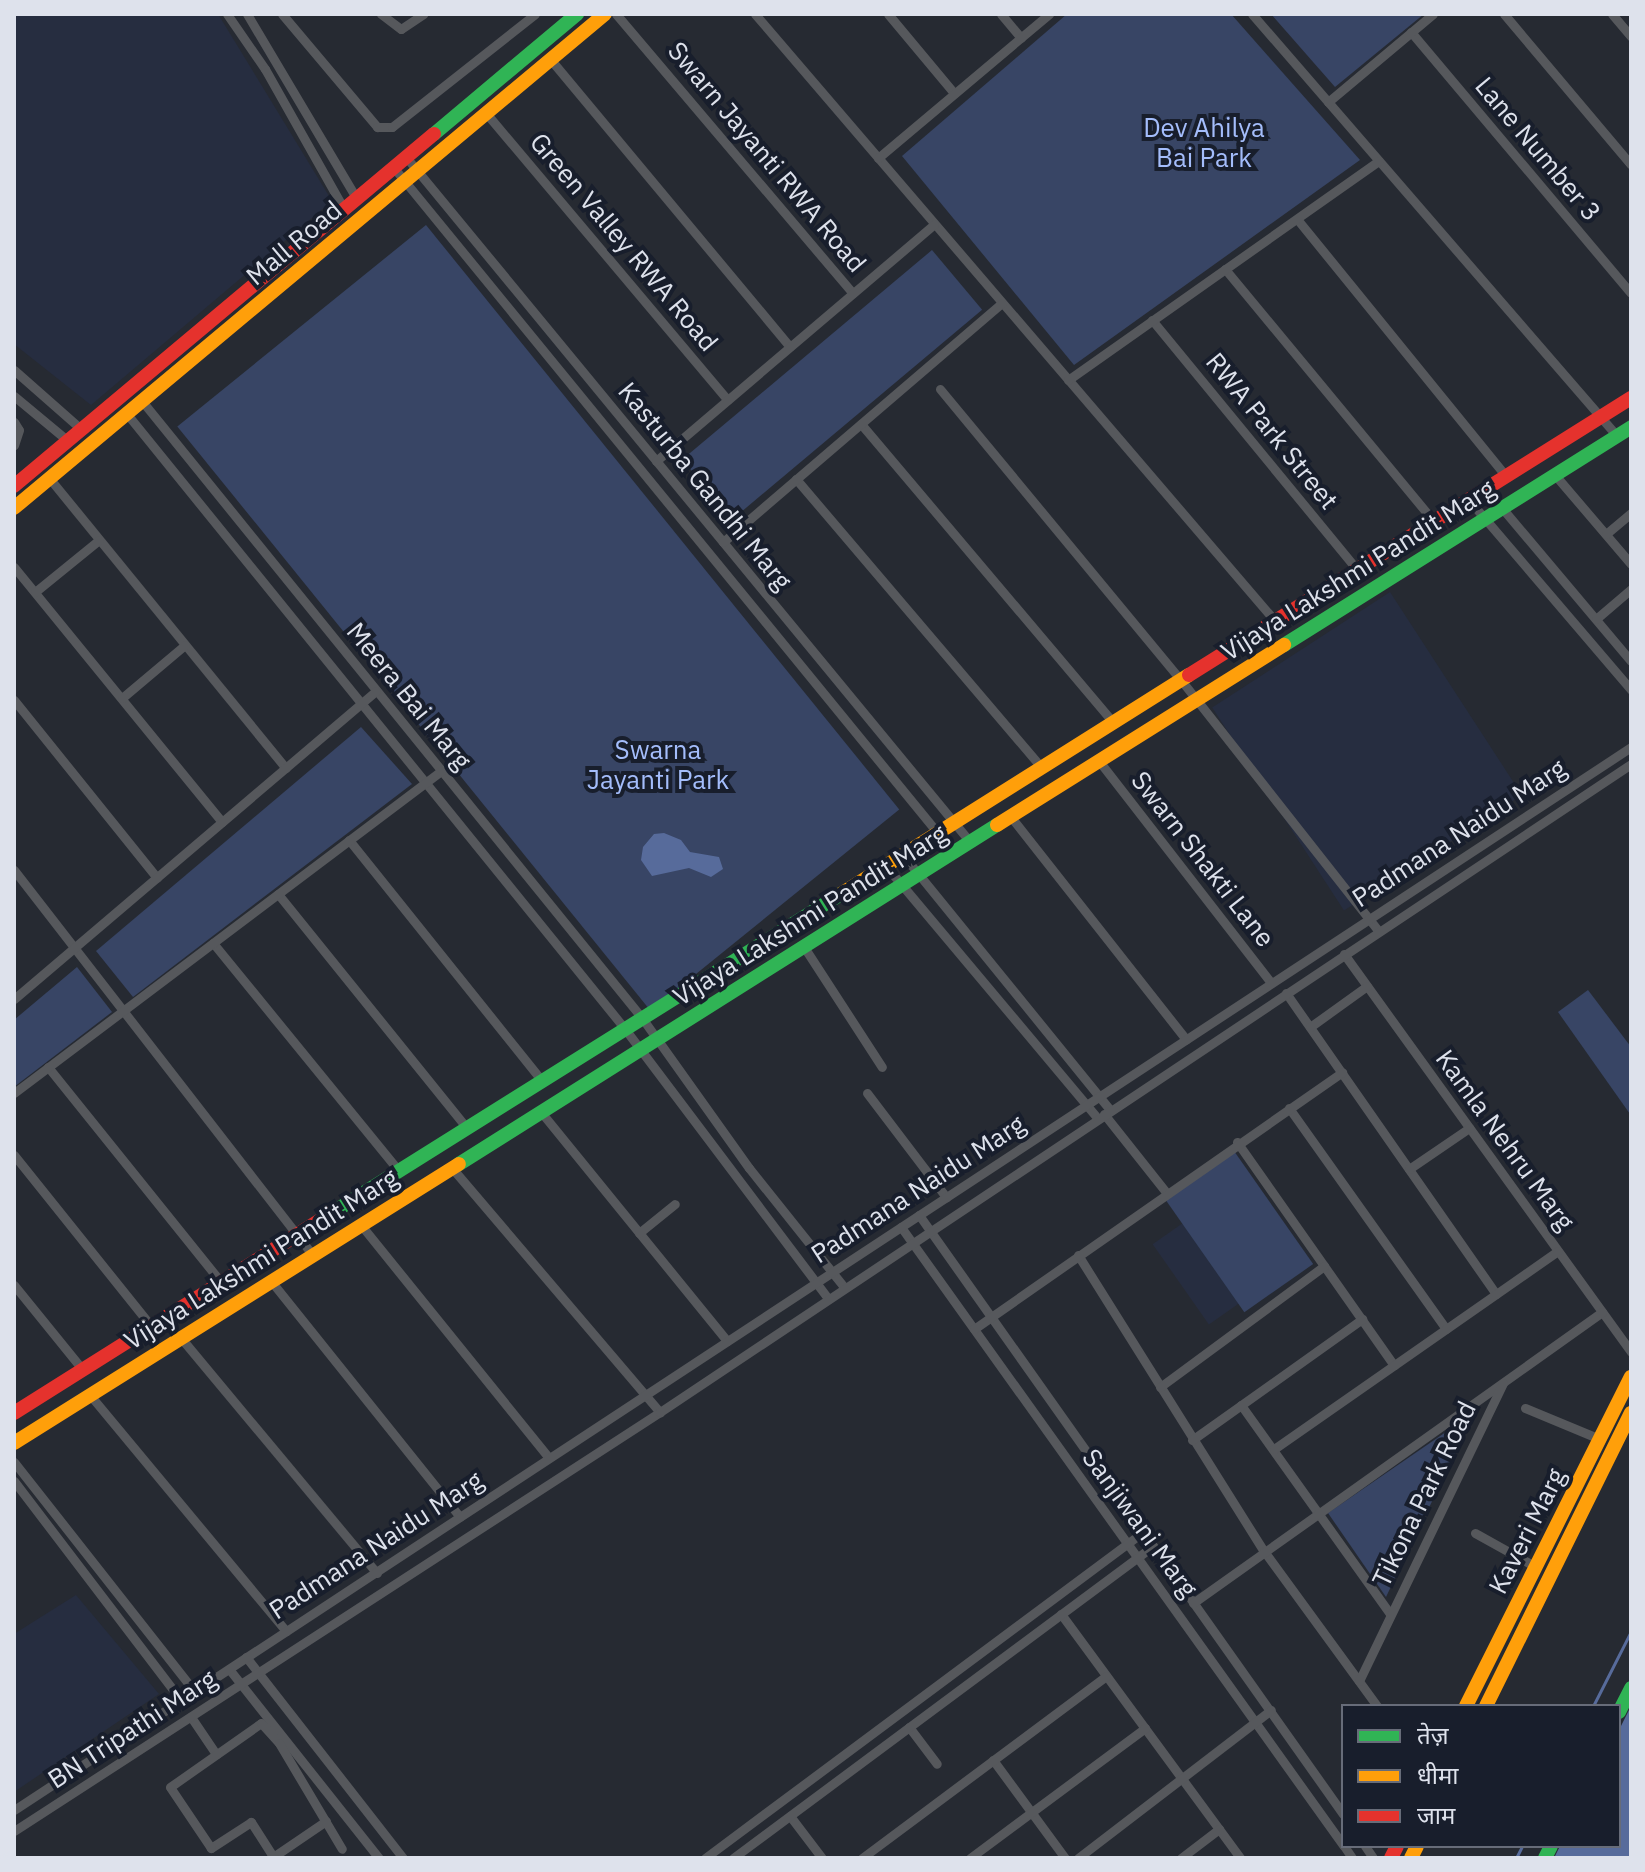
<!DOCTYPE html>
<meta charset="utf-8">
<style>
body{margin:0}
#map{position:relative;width:1645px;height:1872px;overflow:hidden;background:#262a32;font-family:"IBM Plex Sans","Noto Sans Devanagari",sans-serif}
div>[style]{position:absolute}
.built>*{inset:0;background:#262d40;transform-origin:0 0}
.green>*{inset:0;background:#384565;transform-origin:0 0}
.water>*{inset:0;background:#576b9b}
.stream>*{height:3px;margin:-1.5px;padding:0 1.5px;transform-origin:1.5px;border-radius:1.5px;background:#576b9b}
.street>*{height:9px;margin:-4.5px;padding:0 4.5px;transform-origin:4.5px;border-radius:4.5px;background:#56585c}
.fast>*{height:14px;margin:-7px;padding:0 7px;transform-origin:7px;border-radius:7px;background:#30b455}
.slow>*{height:14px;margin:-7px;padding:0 7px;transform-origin:7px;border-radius:7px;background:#ff9f0a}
.jam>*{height:14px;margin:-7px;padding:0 7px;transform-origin:7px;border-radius:7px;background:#e5322d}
span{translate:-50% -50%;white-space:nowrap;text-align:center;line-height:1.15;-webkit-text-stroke:8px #181e2c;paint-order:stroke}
.park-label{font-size:26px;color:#a4bdfb}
.street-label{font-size:26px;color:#dee2ec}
.frame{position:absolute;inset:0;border:16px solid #dee2ec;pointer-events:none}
.legend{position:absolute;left:1341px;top:1704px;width:280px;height:144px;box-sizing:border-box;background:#181e2c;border:2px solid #676c79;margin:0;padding:10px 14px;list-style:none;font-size:24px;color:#dee2ec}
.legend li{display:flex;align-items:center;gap:16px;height:40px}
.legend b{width:40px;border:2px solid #676c79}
</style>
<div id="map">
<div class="built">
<div style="clip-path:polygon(14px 14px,218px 14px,332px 201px,91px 405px,14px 344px)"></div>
<div style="left:1390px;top:592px;width:242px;height:212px;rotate:57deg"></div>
<div style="left:1183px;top:1223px;width:98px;height:37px;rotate:55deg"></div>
<div style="clip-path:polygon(76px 1595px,159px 1694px,14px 1792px,14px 1634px)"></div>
</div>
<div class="green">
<div style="clip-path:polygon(1067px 14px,1231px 14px,1360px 160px,1074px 365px,902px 156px)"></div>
<div style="clip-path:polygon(1271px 14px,1424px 14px,1335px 87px)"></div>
<div style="left:426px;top:225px;width:752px;height:320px;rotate:51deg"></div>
<div style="left:932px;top:250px;width:78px;height:326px;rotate:50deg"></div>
<div style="clip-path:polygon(361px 727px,412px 784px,133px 997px,96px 951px)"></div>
<div style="clip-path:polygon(77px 967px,112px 1012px,14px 1087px,14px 1020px)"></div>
<div style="clip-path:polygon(1588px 990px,1631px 1047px,1630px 1114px,1558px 1012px)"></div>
<div style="left:1234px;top:1151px;width:138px;height:84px;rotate:55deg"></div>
<div style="clip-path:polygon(1475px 1412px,1386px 1597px,1328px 1513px)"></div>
</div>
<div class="water">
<div style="clip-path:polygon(664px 833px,681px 840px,690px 852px,719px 857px,723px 869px,711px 877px,689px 868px,652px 876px,641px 860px,643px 847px,654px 834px)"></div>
<div style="clip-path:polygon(1631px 1706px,1631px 1856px,1554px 1858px,1560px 1846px,1619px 1846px,1619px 1730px)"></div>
</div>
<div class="stream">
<div style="left:1593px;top:1706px;width:84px;rotate:-63.1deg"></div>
<div style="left:1516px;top:1858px;width:13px;rotate:-63deg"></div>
</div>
<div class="street">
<div style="left:227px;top:14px;width:67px;rotate:55.4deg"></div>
<div style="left:265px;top:69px;width:161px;rotate:60.6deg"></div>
<div style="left:247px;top:14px;width:215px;rotate:59.3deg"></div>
<div style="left:282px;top:14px;width:148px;rotate:49.9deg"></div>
<div style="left:377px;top:127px;width:15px"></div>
<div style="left:392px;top:127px;width:182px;rotate:-38.3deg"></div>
<div style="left:381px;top:14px;width:25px;rotate:37deg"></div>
<div style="left:401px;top:29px;width:27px;rotate:-34deg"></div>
<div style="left:616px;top:14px;width:366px;rotate:49.7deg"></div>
<div style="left:755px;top:14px;width:799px;rotate:49.41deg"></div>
<div style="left:888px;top:14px;width:103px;rotate:50.1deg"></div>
<div style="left:1001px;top:14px;width:31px;rotate:50deg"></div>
<div style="left:1252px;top:14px;width:558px;rotate:49.14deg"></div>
<div style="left:1504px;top:14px;width:197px;rotate:49.9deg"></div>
<div style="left:1612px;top:14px;width:30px;rotate:50deg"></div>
<div style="left:1411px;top:32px;width:341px;rotate:49.9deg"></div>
<div style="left:551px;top:60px;width:373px;rotate:50.2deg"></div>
<div style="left:1328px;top:102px;width:137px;rotate:-40deg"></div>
<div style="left:486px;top:113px;width:375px;rotate:49.9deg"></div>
<div style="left:406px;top:157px;width:887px;rotate:50.53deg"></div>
<div style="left:878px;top:158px;width:224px;rotate:-40.1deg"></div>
<div style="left:394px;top:168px;width:885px;rotate:50.73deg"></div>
<div style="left:1297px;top:219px;width:331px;rotate:50.9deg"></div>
<div style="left:1225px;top:269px;width:328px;rotate:50.4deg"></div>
<div style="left:1152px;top:320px;width:323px;rotate:50.6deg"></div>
<div style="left:14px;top:370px;width:91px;rotate:41.4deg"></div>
<div style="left:1068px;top:380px;width:380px;rotate:-35.2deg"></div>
<div style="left:940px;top:389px;width:378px;rotate:50.4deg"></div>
<div style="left:1181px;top:680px;width:320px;rotate:51.8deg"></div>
<div style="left:14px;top:396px;width:70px;rotate:39.8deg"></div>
<div style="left:142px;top:401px;width:794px;rotate:50.98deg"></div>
<div style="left:642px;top:1018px;width:184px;rotate:54.5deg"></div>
<div style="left:749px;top:1168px;width:152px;rotate:51.4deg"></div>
<div style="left:127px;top:414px;width:791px;rotate:51deg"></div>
<div style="left:625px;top:1029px;width:337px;rotate:53deg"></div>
<div style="left:14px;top:422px;width:9px;rotate:58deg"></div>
<div style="left:19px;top:430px;width:16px;rotate:108deg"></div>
<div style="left:861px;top:424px;width:392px;rotate:49.8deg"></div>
<div style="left:656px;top:461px;width:365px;rotate:-40.4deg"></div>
<div style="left:1555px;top:475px;width:117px;rotate:49.5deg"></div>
<div style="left:50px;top:479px;width:373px;rotate:50.8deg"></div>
<div style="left:796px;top:479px;width:380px;rotate:49.6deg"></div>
<div style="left:1486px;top:489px;width:225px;rotate:49.9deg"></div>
<div style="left:1469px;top:500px;width:250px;rotate:49.5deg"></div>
<div style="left:1606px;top:534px;width:33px;rotate:-40deg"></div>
<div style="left:723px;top:542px;width:367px;rotate:-40.6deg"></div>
<div style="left:14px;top:567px;width:329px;rotate:50.8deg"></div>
<div style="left:35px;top:592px;width:82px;rotate:-39.1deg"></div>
<div style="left:1596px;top:619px;width:46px;rotate:-40.6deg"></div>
<div style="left:122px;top:698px;width:82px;rotate:-40.1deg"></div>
<div style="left:14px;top:700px;width:228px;rotate:51.2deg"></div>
<div style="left:1099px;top:761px;width:281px;rotate:52.2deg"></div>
<div style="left:1011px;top:817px;width:283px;rotate:51.8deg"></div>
<div style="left:349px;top:840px;width:309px;rotate:51.3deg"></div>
<div style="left:903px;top:855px;width:328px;rotate:50.9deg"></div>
<div style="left:886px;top:866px;width:330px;rotate:50deg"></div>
<div style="left:14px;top:870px;width:487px;rotate:52.2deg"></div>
<div style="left:278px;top:894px;width:301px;rotate:51.1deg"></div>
<div style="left:213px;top:943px;width:294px;rotate:50.8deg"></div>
<div style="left:804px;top:947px;width:143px;rotate:57deg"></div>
<div style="left:1344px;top:954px;width:491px;rotate:54.2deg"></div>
<div style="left:1286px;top:993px;width:367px;rotate:55.1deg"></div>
<div style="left:14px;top:999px;width:475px;rotate:-40.4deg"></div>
<div style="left:1310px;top:1027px;width:70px;rotate:-35.7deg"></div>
<div style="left:48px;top:1067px;width:276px;rotate:51.2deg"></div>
<div style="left:14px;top:1093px;width:535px;rotate:-37.02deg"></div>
<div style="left:867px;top:1093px;width:131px;rotate:52.8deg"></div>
<div style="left:1289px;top:1108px;width:271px;rotate:54.6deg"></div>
<div style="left:541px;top:1112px;width:295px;rotate:50.9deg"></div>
<div style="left:1104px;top:1114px;width:98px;rotate:51.6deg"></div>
<div style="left:1237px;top:1142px;width:273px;rotate:54.9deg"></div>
<div style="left:14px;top:1155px;width:219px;rotate:51.3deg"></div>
<div style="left:452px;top:1168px;width:321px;rotate:49.6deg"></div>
<div style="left:1409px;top:1169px;width:73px;rotate:-34.3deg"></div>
<div style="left:919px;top:1215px;width:734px;rotate:54.71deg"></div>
<div style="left:361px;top:1225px;width:299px;rotate:51.1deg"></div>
<div style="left:901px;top:1227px;width:760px;rotate:54.43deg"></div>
<div style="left:639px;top:1233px;width:46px;rotate:-38.9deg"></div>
<div style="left:1078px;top:1255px;width:350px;rotate:57.9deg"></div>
<div style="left:1264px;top:1551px;width:192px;rotate:53.9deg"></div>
<div style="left:271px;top:1281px;width:302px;rotate:51.3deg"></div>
<div style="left:14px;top:1285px;width:108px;rotate:51deg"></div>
<div style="left:974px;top:1329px;width:449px;rotate:-34.9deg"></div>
<div style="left:181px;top:1338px;width:306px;rotate:50.2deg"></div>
<div style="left:1160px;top:1387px;width:204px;rotate:-36.4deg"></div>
<div style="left:90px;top:1395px;width:307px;rotate:50.3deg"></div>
<div style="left:1241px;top:1405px;width:257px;rotate:54.5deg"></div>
<div style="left:1525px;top:1408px;width:81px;rotate:22.5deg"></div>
<div style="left:1192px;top:1440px;width:209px;rotate:-35.4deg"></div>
<div style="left:1274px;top:1449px;width:346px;rotate:-34.9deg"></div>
<div style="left:14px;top:1462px;width:291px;rotate:51.8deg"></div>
<div style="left:14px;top:1481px;width:275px;rotate:52.7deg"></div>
<div style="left:1475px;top:1533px;width:70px;rotate:29.1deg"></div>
<div style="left:1193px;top:1603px;width:502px;rotate:-35.43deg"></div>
<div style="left:1061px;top:1614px;width:303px;rotate:53.7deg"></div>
<div style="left:246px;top:1657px;width:255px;rotate:52deg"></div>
<div style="left:229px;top:1669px;width:241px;rotate:51.6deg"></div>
<div style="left:1359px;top:1681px;width:331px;rotate:-64.2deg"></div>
<div style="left:191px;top:1717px;width:45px;rotate:56deg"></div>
<div style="left:909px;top:1727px;width:46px;rotate:52.9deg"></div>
<div style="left:993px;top:1760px;width:122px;rotate:53.7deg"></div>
<div style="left:14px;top:1810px;width:1935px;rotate:-33.32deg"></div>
<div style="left:790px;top:1816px;width:53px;rotate:52.7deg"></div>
<div style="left:14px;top:1831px;width:770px;rotate:-32.97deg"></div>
<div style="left:660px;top:1412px;width:1167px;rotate:-33.72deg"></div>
<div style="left:1344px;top:1846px;width:14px;rotate:56deg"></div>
<div style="left:1365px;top:1846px;width:14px;rotate:56deg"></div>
<div style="left:273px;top:1857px;width:64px;rotate:-34.2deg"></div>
<div style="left:274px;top:1858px;width:43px;rotate:-122.6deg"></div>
<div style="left:251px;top:1822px;width:48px;rotate:147deg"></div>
<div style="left:211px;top:1848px;width:73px;rotate:-123.9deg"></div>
<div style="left:170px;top:1787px;width:111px;rotate:-35.1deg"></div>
<div style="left:261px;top:1723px;width:27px;rotate:48deg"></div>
<div style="left:279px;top:1743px;width:123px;rotate:59.3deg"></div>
<div style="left:705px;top:1858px;width:546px;rotate:-36.66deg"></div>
<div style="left:733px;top:1858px;width:523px;rotate:-36.61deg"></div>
<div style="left:862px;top:1858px;width:304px;rotate:-36.7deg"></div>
<div style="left:970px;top:1858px;width:218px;rotate:-36.6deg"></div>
<div style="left:1078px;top:1858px;width:243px;rotate:-37.5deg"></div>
<div style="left:1181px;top:1858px;width:48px;rotate:-37.3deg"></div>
</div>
<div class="fast">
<div style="left:434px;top:134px;width:187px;rotate:-40deg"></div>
<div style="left:1284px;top:645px;width:410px;rotate:-32.1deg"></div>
<div style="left:459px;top:1164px;width:636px;rotate:-32.22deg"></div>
<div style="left:335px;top:1211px;width:597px;rotate:-32.07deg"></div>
<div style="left:1619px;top:1712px;width:27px;rotate:-63deg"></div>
<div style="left:1545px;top:1858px;width:13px;rotate:-63deg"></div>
</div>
<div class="slow">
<div style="left:14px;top:508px;width:770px;rotate:-39.89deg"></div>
<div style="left:997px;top:825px;width:339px;rotate:-32.1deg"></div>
<div style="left:841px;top:894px;width:411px;rotate:-32.2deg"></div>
<div style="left:14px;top:1443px;width:525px;rotate:-32.09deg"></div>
<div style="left:1466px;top:1706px;width:368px;rotate:-63.4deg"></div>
<div style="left:1486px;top:1706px;width:327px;rotate:-63.7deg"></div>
<div style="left:1411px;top:1858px;width:13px;rotate:-63deg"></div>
</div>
<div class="jam">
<div style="left:14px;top:486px;width:548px;rotate:-39.97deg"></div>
<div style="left:1189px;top:675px;width:522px;rotate:-32.08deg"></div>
<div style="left:14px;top:1413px;width:379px;rotate:-32.2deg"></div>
<div style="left:1391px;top:1858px;width:13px;rotate:-63deg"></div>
</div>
<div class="park-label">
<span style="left:1204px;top:143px">Dev Ahilya<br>Bai Park</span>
<span style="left:658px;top:765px">Swarna<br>Jayanti Park</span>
</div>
<div class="street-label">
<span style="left:1538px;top:149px;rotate:50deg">Lane Number 3</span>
<span style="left:767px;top:157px;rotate:50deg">Swarn Jayanti RWA Road</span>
<span style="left:624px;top:242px;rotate:50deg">Green Valley RWA Road</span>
<span style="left:294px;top:243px;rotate:-40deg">Mall Road</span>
<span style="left:1272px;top:431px;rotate:51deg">RWA Park Street</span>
<span style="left:705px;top:486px;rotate:51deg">Kasturba Gandhi Marg</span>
<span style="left:1358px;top:570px;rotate:-32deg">Vijaya Lakshmi Pandit Marg</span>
<span style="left:409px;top:696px;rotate:51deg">Meera Bai Marg</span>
<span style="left:1459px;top:833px;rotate:-33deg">Padmana Naidu Marg</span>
<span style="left:1203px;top:859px;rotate:52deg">Swarn Shakti Lane</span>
<span style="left:810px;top:915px;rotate:-32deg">Vijaya Lakshmi Pandit Marg</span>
<span style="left:1505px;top:1140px;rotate:54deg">Kamla Nehru Marg</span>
<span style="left:918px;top:1189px;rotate:-33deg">Padmana Naidu Marg</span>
<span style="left:261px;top:1259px;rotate:-32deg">Vijaya Lakshmi Pandit Marg</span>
<span style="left:1424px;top:1494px;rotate:-64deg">Tikona Park Road</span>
<span style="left:1140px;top:1523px;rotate:54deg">Sanjiwani Marg</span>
<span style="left:1527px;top:1531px;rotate:-63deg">Kaveri Marg</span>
<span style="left:376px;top:1545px;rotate:-33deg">Padmana Naidu Marg</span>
<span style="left:132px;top:1729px;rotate:-33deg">BN Tripathi Marg</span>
</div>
<div class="frame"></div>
<ul class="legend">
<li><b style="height:10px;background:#30b455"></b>तेज़</li>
<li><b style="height:10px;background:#ff9f0a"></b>धीमा</li>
<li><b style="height:10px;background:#e5322d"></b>जाम</li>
</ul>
</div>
